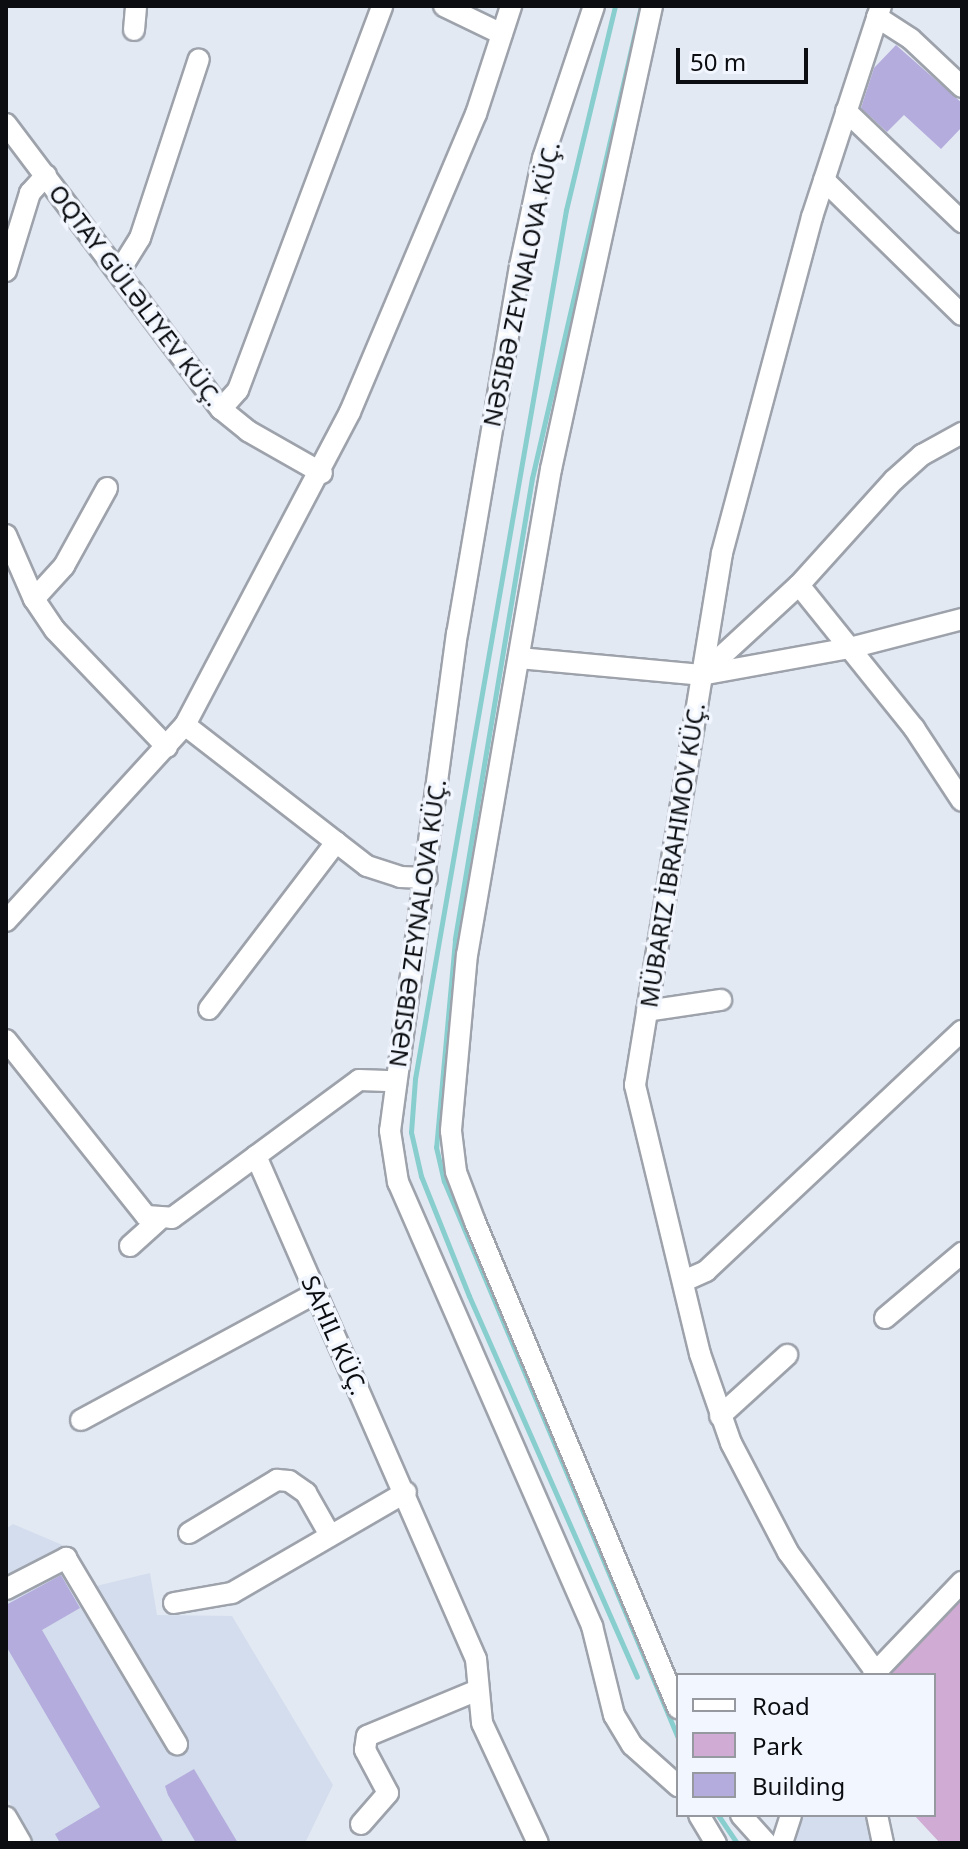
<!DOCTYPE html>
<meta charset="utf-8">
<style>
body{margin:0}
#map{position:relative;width:968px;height:1849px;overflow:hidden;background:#e3e9f3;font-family:"Noto Sans",sans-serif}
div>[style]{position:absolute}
.built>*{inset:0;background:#d3dded}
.green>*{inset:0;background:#d0abd3}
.stream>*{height:5px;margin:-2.5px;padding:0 2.5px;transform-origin:2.5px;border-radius:2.5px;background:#89cece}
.building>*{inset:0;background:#b4acdc}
.roads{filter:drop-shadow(2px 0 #9da2ab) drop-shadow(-2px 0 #9da2ab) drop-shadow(0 2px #9da2ab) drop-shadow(0 -2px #9da2ab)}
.minor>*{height:20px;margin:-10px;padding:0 10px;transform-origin:10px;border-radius:10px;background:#fff}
span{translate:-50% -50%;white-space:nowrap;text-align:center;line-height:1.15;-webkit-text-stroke:7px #f2f7ff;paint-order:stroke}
.street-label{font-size:24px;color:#0b0d10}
.frame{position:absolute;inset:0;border:8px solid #0b0d10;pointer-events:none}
.legend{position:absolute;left:676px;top:1673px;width:260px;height:144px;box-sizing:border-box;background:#f2f7ff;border:2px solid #96999f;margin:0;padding:10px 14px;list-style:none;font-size:24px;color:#0b0d10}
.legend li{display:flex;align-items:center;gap:16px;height:40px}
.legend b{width:40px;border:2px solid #96999f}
.scale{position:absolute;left:676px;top:48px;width:132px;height:36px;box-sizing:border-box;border:4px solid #0b0d10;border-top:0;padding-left:10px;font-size:24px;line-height:28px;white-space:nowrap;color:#0b0d10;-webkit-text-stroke:6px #f2f7ff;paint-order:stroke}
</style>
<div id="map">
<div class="built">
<div style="clip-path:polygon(13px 1524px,74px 1550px,96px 1586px,150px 1573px,157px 1615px,232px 1616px,333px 1785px,305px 1843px,33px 1843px,6px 1796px,6px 1529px)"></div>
<div style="clip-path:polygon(801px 1815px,866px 1815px,874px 1843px,792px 1843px)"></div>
</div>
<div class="green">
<div style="clip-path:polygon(962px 1594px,962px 1843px,940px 1843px,914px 1815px,934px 1815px,934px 1675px,880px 1675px)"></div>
</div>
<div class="stream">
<div style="left:615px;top:6px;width:210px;rotate:103.5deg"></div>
<div style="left:566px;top:210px;width:882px;rotate:99.86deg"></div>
<div style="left:415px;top:1079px;width:53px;rotate:94.3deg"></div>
<div style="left:411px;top:1132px;width:45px;rotate:77.2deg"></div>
<div style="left:421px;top:1176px;width:129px;rotate:68.2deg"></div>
<div style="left:469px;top:1296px;width:416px;rotate:66.2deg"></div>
<div style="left:641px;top:6px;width:484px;rotate:103deg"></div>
<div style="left:532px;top:478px;width:468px;rotate:99.5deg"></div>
<div style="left:455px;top:940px;width:208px;rotate:95.2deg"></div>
<div style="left:436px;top:1147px;width:35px;rotate:77deg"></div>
<div style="left:444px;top:1181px;width:604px;rotate:67.21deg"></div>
<div style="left:718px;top:1815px;width:34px;rotate:56deg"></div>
</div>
<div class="building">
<div style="clip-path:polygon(896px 45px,962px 103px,962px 127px,941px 149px,904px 115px,887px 132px,861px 108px,874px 68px)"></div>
<div style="clip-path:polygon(61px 1575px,80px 1608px,42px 1630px,164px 1843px,60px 1843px,55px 1834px,100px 1807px,6px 1646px,6px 1605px)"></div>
<div style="clip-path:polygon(194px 1769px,238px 1843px,196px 1843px,168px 1795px,165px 1786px)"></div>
</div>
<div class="roads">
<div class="minor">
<div style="left:444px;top:6px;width:64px;rotate:25.8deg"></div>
<div style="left:594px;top:6px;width:160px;rotate:108.5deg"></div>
<div style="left:543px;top:158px;width:110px;rotate:102deg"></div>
<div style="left:520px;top:266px;width:372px;rotate:99.7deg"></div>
<div style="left:457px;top:633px;width:502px;rotate:97.66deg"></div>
<div style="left:390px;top:1131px;width:52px;rotate:81.1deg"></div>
<div style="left:398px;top:1182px;width:485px;rotate:66.4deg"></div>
<div style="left:592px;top:1626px;width:92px;rotate:76.1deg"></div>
<div style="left:614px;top:1715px;width:35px;rotate:59deg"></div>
<div style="left:632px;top:1745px;width:62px;rotate:41.7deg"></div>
<div style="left:652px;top:6px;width:474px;rotate:102.3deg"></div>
<div style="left:551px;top:469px;width:492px;rotate:99.8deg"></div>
<div style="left:467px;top:954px;width:178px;rotate:95.2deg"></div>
<div style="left:451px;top:1131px;width:41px;rotate:83deg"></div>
<div style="left:456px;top:1172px;width:53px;rotate:69.2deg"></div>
<div style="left:475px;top:1222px;width:527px;rotate:67.33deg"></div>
<div style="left:877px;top:17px;width:40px;rotate:32.9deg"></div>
<div style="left:911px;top:39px;width:70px;rotate:43.3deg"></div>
<div style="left:134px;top:30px;width:24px;rotate:-85deg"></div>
<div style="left:846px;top:111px;width:161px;rotate:43.7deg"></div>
<div style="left:6px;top:124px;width:357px;rotate:53deg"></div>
<div style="left:221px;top:409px;width:35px;rotate:39deg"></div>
<div style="left:248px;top:431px;width:85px;rotate:29.6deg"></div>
<div style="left:824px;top:180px;width:193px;rotate:44.4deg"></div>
<div style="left:120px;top:270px;width:38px;rotate:-58deg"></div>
<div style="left:140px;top:238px;width:188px;rotate:-71.8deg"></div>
<div style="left:6px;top:271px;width:82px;rotate:-72.9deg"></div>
<div style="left:30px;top:193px;width:24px;rotate:-48deg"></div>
<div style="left:221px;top:409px;width:25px;rotate:-48deg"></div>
<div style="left:238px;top:390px;width:410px;rotate:-69.4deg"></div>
<div style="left:6px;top:535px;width:70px;rotate:66.4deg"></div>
<div style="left:34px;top:599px;width:37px;rotate:56deg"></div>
<div style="left:55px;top:630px;width:162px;rotate:46.3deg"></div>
<div style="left:799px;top:585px;width:184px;rotate:51.2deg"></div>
<div style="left:914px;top:728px;width:87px;rotate:56.7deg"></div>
<div style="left:34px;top:599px;width:45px;rotate:-47.7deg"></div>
<div style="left:64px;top:566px;width:89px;rotate:-61.1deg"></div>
<div style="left:519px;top:658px;width:183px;rotate:5.3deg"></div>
<div style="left:701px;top:675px;width:151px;rotate:-10.3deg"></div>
<div style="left:850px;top:648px;width:116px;rotate:-14.5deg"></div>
<div style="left:701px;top:675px;width:133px;rotate:-42.6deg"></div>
<div style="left:799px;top:585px;width:142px;rotate:-47.9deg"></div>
<div style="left:894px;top:480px;width:38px;rotate:-42deg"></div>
<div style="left:922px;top:455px;width:46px;rotate:-28.8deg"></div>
<div style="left:185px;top:725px;width:230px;rotate:37.8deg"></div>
<div style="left:367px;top:866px;width:35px;rotate:18deg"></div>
<div style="left:400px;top:877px;width:27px;rotate:2deg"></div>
<div style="left:6px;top:921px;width:265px;rotate:-47.6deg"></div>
<div style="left:185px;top:725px;width:354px;rotate:-62.2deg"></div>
<div style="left:350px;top:412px;width:324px;rotate:-67.1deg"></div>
<div style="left:476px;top:114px;width:114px;rotate:-72deg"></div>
<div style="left:209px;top:1009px;width:210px;rotate:-52.7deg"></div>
<div style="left:647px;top:1011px;width:75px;rotate:-8.5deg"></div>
<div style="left:6px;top:1040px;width:225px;rotate:51.5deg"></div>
<div style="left:146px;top:1216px;width:26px;rotate:4deg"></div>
<div style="left:172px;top:1218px;width:104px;rotate:-36.4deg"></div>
<div style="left:256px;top:1156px;width:549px;rotate:66.38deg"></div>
<div style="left:476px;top:1659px;width:64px;rotate:84.6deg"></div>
<div style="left:482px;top:1723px;width:132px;rotate:65deg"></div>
<div style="left:256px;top:1156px;width:128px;rotate:-36.4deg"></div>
<div style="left:359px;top:1080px;width:35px;rotate:2deg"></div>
<div style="left:130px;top:1246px;width:38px;rotate:-42deg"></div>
<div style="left:686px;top:1280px;width:22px;rotate:-24deg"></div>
<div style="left:706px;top:1271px;width:351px;rotate:-43.2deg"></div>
<div style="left:885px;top:1318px;width:101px;rotate:-40.2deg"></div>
<div style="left:720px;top:1416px;width:91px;rotate:-42.3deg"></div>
<div style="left:81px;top:1420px;width:267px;rotate:-28.4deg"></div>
<div style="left:189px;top:1533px;width:103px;rotate:-31.1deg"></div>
<div style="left:277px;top:1480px;width:12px;rotate:5deg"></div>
<div style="left:289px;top:1481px;width:21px;rotate:35deg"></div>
<div style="left:306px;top:1493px;width:48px;rotate:60.3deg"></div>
<div style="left:6px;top:1589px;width:68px;rotate:-27.3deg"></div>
<div style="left:66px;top:1558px;width:217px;rotate:59.2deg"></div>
<div style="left:174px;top:1603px;width:59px;rotate:-9.8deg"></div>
<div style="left:232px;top:1593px;width:201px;rotate:-30.1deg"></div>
<div style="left:876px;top:1672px;width:149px;rotate:-126.3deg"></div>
<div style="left:788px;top:1552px;width:123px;rotate:-117.6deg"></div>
<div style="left:731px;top:1443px;width:94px;rotate:-109.2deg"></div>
<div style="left:700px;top:1354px;width:277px;rotate:-103.6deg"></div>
<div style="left:635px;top:1085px;width:539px;rotate:-80.71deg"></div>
<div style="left:722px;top:553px;width:348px;rotate:-75deg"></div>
<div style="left:812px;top:217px;width:222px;rotate:-71.9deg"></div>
<div style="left:873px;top:1675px;width:129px;rotate:-46.3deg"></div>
<div style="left:699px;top:1815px;width:33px;rotate:59deg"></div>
<div style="left:741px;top:1815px;width:38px;rotate:48deg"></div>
<div style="left:877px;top:1815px;width:29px;rotate:78deg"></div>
<div style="left:6px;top:1817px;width:30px;rotate:60deg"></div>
<div style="left:361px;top:1824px;width:41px;rotate:-48.9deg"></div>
<div style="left:388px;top:1793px;width:49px;rotate:-118.1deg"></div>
<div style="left:365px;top:1750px;width:14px;rotate:-82deg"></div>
<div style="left:367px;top:1736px;width:120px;rotate:-22.5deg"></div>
<div style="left:782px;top:1843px;width:29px;rotate:-72deg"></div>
</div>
</div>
<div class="street-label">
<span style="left:521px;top:284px;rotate:-78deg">NƏSIBƏ ZEYNALOVA KÜÇ.</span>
<span style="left:136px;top:295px;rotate:53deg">OQTAY GÜLƏLIYEV KÜÇ.</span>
<span style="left:672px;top:855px;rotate:-81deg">MÜBARIZ İBRAHIMOV KÜÇ.</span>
<span style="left:417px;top:923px;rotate:-82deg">NƏSIBƏ ZEYNALOVA KÜÇ.</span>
<span style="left:335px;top:1335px;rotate:66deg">SAHIL KÜÇ.</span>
</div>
<div class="frame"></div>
<ul class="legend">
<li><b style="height:10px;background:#fff"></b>Road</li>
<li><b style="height:22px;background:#d0abd3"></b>Park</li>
<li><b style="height:22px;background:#b4acdc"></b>Building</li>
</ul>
<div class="scale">50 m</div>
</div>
